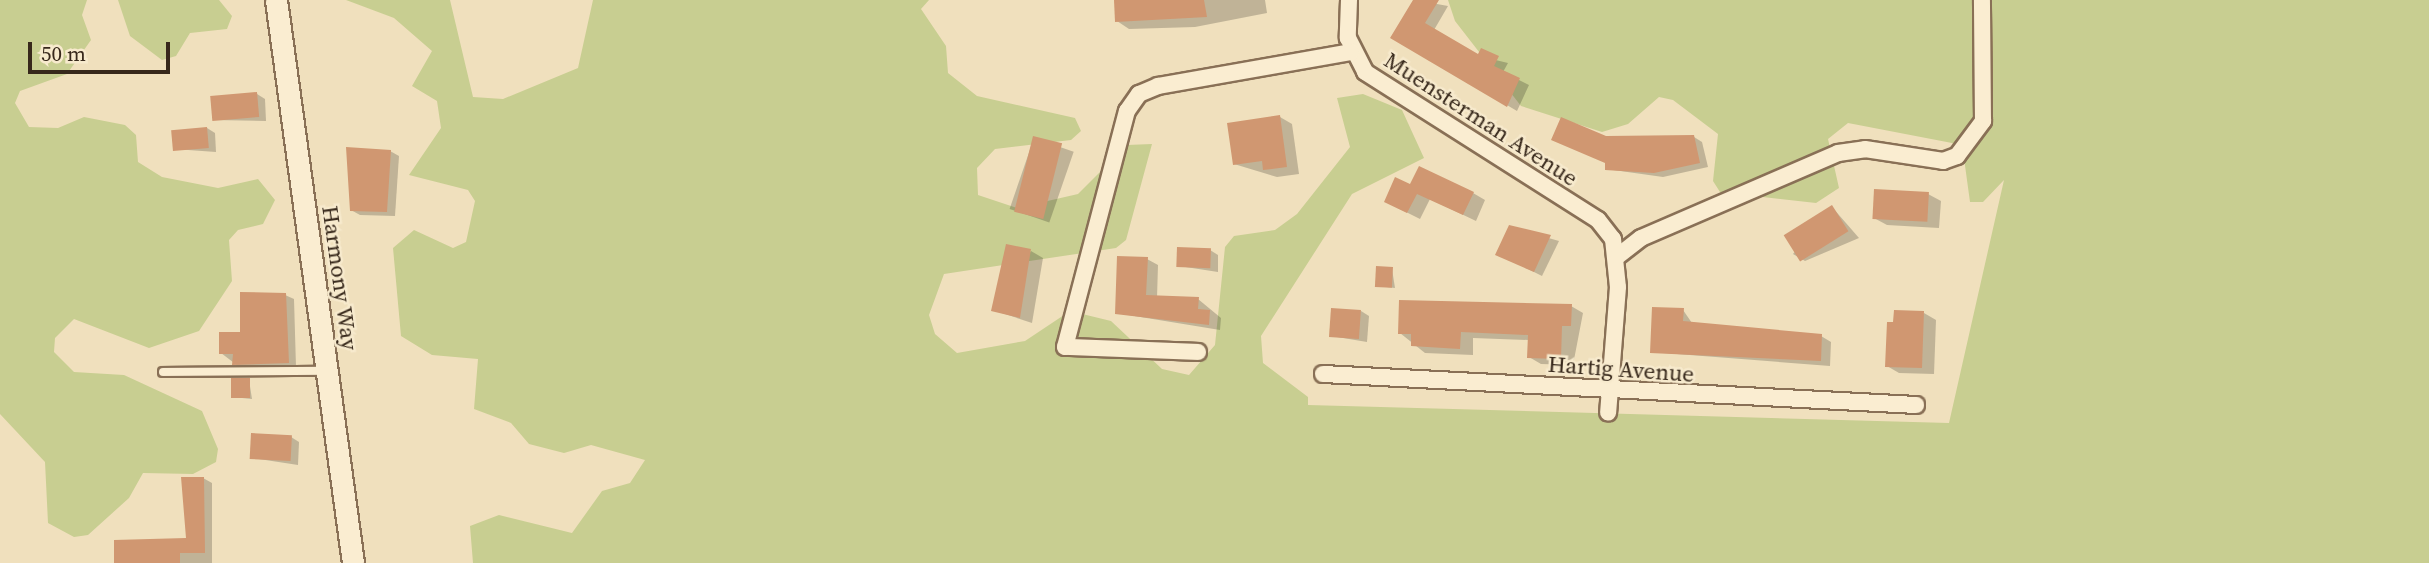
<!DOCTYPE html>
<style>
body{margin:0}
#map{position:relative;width:2429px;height:563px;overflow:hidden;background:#f0e0bd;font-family:"Source Serif 4",serif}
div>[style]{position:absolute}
.green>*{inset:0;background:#c8ce91}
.shadow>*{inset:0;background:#0003;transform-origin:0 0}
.building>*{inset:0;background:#d09771;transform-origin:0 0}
.roads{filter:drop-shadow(2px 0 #897056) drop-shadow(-2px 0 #897056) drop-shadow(0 2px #897056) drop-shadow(0 -2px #897056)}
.lane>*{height:8px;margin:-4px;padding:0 4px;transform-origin:4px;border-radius:4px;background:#faedd1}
.street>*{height:16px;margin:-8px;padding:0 8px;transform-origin:8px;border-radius:8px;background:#faedd1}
.secondary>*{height:21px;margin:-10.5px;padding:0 10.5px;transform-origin:10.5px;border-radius:10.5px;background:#faedd1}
span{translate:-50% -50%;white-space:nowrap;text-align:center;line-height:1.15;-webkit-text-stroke:5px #f7eacd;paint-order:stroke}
.street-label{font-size:23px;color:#37281b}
.scale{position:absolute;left:28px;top:42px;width:142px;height:32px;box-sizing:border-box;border:4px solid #37281b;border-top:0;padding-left:9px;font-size:21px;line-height:24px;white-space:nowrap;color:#37281b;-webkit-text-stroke:5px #f7eacd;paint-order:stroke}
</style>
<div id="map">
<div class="green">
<div style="clip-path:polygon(0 0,87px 0,82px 15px,91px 40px,67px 74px,20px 91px,15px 103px,29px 127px,58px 128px,84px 117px,125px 125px,136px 135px,138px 162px,162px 177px,218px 188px,258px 179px,275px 200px,263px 224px,238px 230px,229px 240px,232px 281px,199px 331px,149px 348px,74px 319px,55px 338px,54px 352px,74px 372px,124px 375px,202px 411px,218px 449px,216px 462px,193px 474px,143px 473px,129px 498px,88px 535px,74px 537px,48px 523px,45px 462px,0 414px)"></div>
<div style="clip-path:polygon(118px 0,219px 0,232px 16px,227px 29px,190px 33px,176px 56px,162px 60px,130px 36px)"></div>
<div style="clip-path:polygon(346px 0,450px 0,473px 97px,503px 99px,578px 68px,593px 0,929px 0,921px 9px,946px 46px,948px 73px,977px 96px,1075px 118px,1081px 131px,1071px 140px,995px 149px,977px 168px,978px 195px,1017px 208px,1078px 194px,1127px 145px,1152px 144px,1126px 240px,1116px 248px,944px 274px,929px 315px,935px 334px,957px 353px,1025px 341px,1070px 311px,1111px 321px,1162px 369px,1189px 375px,1215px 345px,1225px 247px,1234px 236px,1275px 230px,1297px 214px,1350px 147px,1337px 98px,1363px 94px,1402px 110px,1424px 158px,1352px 194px,1261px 336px,1263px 363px,1308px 397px,1308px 405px,1949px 423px,2004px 180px,1983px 202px,1970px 202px,1963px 151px,1952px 143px,1848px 123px,1828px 139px,1839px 188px,1816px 203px,1720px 192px,1713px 181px,1718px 134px,1673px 100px,1659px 97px,1628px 124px,1602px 132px,1521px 106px,1455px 21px,1448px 0,2429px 0,2429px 563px,473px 563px,470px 526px,499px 515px,572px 533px,602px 491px,630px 483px,645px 460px,591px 445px,564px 453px,529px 444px,511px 423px,474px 409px,478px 359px,432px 355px,401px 336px,393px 248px,414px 230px,453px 248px,466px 242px,475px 201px,468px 190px,409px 175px,441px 128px,437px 101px,412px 86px,432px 51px,394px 18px)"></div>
</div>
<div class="shadow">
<div style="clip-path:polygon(1115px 0,1265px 0,1267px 13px,1195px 27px,1129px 29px,1117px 21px)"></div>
<div style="clip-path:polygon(1415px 0,1448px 6px,1434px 30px,1479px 56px,1508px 63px,1503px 72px,1529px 85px,1517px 111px,1392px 37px)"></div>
<div style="clip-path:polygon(257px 94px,265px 99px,266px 121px,213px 120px)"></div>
<div style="clip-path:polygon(1280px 117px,1292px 124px,1299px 174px,1277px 177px,1234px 164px)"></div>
<div style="clip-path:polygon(207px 128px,215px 133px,216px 152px,174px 149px)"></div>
<div style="clip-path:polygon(1694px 137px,1702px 142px,1708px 167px,1663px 177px,1606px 169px,1605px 138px)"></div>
<div style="left:1034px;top:138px;width:42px;height:75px;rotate:19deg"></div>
<div style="clip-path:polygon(390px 151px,399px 156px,395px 216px,360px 215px,351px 210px)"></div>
<div style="clip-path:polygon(1411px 186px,1473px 193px,1485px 200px,1476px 221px,1430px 199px,1420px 219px,1398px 208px)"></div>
<div style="clip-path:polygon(1928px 194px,1941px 201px,1939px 228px,1887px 225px,1874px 218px)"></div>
<div style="clip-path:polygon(1832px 207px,1859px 238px,1805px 261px,1793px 254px)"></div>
<div style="clip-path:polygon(1510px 227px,1559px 241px,1542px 276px,1504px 257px)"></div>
<div style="clip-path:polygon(1210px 250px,1218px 255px,1218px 272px,1179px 266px)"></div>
<div style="clip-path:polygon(1031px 251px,1043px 258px,1032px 323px,993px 310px)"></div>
<div style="clip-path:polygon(1147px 259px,1158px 265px,1157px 298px,1198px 299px,1221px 318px,1220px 330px,1116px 313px)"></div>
<div style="clip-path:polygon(1392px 269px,1395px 288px,1377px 286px)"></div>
<div style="clip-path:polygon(285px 295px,294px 299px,296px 367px,242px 369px,221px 353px)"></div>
<div style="clip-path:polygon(1571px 306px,1583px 313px,1573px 365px,1541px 364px,1529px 357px,1529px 340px,1473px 338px,1473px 355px,1425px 353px,1400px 333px)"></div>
<div style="clip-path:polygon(1683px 310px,1692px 323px,1821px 336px,1831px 342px,1830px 366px,1651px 352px)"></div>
<div style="clip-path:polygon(1361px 311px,1369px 316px,1367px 342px,1331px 336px)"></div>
<div style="clip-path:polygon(1924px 313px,1936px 320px,1934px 374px,1899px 373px,1887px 366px)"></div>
<div style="clip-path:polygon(249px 380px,252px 399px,232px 397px)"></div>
<div style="clip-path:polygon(291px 437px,299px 442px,298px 465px,252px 458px)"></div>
<div style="clip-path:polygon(203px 478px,212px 483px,212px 563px,116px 563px,188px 539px)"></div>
</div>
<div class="building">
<div style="clip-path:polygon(1114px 0,1204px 0,1207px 17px,1115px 22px)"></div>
<div style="clip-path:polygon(1413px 0,1439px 0,1425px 23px,1478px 54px,1481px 48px,1499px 56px,1494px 66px,1520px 78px,1507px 107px,1390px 38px)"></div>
<div style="left:257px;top:92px;width:25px;height:47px;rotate:85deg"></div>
<div style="clip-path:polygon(1280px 115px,1287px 167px,1263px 170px,1262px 161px,1233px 165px,1227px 123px)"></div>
<div style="clip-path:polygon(1561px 117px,1606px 136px,1694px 135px,1700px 163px,1654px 173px,1605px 170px,1605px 163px,1551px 140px)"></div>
<div style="left:207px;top:127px;width:21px;height:36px;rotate:85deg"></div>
<div style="left:1033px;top:136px;width:30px;height:78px;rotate:14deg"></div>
<div style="clip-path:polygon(346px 147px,391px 150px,387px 212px,350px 211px)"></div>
<div style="clip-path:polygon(1419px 166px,1474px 192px,1463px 215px,1417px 194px,1407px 213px,1384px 202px,1395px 177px,1410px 184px)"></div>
<div style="left:1874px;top:189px;width:55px;height:30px;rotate:3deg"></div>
<div style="left:1832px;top:205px;width:31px;height:57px;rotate:58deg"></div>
<div style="clip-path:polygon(1509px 225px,1551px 235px,1534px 272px,1495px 255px)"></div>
<div style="clip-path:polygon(1006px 244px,1031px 249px,1020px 318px,991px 311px)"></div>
<div style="left:1177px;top:247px;width:34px;height:20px;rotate:2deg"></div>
<div style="clip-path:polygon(1117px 256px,1148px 257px,1146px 295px,1199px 297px,1198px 309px,1210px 310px,1209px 325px,1115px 314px)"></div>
<div style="left:1376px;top:266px;width:17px;height:21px;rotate:3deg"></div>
<div style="clip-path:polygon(240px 292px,286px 293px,289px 363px,232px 365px,233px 354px,219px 354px,219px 332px,240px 332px)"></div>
<div style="clip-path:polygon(1399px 300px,1572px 304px,1571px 326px,1562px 326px,1561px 359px,1527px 358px,1528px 335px,1461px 332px,1460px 349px,1411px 346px,1411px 334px,1398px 334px)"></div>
<div style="clip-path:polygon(1652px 307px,1684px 308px,1683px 321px,1822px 334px,1821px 361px,1650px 353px)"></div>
<div style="left:1331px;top:308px;width:30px;height:29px;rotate:4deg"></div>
<div style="clip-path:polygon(1894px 310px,1924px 311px,1922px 368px,1885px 367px,1887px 322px,1893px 322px)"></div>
<div style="left:231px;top:378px;width:19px;height:20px"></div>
<div style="left:251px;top:433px;width:41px;height:26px;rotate:3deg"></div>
<div style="clip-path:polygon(181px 477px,204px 477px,205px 553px,180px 553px,180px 563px,114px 563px,114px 540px,186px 538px)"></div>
</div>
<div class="roads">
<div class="lane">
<div style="left:163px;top:372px;width:161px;rotate:-0.4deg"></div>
</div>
<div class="street">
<div style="left:1349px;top:0;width:38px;rotate:92deg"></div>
<div style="left:1348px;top:38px;width:38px;rotate:63deg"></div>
<div style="left:1365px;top:72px;width:276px;rotate:32.4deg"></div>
<div style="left:1598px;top:220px;width:24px;rotate:52deg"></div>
<div style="left:1613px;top:239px;width:48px;rotate:84.1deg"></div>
<div style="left:1618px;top:287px;width:126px;rotate:94.5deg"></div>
<div style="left:1618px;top:256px;width:29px;rotate:-38deg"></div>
<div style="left:1641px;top:238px;width:215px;rotate:-23.3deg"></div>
<div style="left:1838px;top:153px;width:27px;rotate:-8deg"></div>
<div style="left:1865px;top:149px;width:79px;rotate:8.7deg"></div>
<div style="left:1943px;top:161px;width:15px;rotate:-20deg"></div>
<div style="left:1957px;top:156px;width:44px;rotate:-53.4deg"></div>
<div style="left:1983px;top:121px;width:121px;rotate:-90.5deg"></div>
<div style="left:1198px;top:352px;width:133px;rotate:-177.8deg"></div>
<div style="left:1065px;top:347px;width:244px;rotate:-75.3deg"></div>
<div style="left:1127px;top:111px;width:21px;rotate:-55deg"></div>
<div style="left:1139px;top:94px;width:21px;rotate:-23deg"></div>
<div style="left:1158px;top:86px;width:196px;rotate:-10deg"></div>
<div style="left:1323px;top:374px;width:594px;rotate:2.99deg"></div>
</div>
<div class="secondary">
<div style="left:276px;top:0;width:568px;rotate:82.21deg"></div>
</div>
</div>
<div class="street-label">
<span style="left:1481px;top:119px;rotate:33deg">Muensterman Avenue</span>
<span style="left:340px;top:278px;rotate:82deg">Harmony Way</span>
<span style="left:1621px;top:369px;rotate:4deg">Hartig Avenue</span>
</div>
<div class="scale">50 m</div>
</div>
